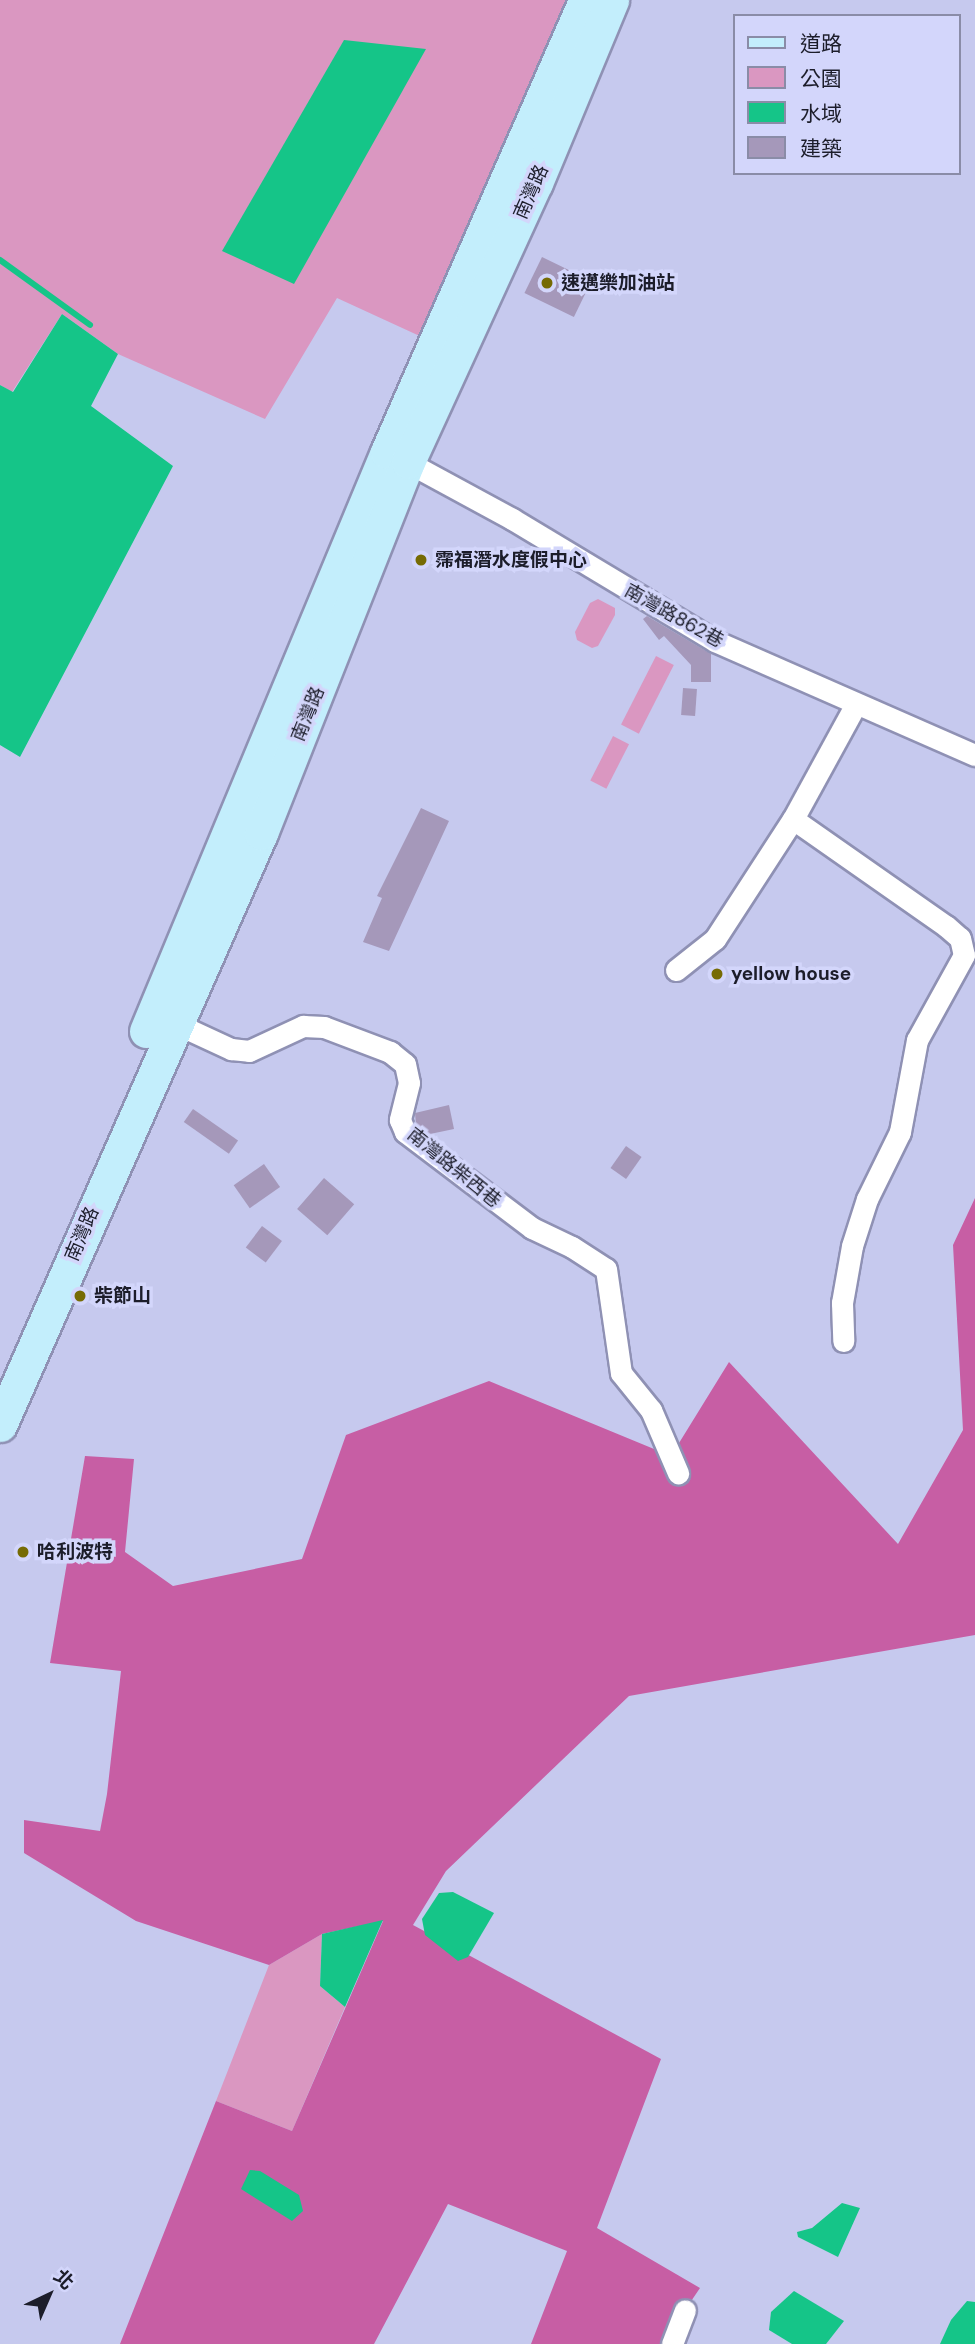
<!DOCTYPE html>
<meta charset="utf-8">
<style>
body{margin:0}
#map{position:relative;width:975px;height:2344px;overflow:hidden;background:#c6c9ee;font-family:"DM Sans","Noto Sans TC",sans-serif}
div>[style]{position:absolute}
.green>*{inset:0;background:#da97c1;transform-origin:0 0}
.forest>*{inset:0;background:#c75ea4}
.water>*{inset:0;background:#15c588}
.stream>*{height:6px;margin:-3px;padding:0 3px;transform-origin:3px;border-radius:3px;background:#15c588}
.building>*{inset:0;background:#a598ba;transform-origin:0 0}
.roads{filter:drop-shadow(2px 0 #8f91b4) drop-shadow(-2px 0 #8f91b4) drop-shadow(0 2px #8f91b4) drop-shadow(0 -2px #8f91b4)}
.minor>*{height:21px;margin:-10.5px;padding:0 10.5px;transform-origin:10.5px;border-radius:10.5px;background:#fff}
.primary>*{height:33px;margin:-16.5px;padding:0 16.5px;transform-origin:16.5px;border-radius:16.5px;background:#c3eefc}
.dots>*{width:19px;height:19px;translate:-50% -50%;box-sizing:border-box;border:4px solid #d3d6fb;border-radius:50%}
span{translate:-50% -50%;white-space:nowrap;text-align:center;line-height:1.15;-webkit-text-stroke:7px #d3d6fb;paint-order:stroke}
.street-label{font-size:19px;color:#1c1d2a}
.poi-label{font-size:19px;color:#1c1d2a;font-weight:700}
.left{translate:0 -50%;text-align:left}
.legend{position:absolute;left:733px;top:14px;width:228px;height:161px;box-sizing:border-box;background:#d3d6fb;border:2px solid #8a8ca7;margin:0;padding:9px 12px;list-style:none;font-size:21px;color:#1c1d2a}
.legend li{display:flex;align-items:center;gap:14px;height:35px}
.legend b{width:35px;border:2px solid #8a8ca7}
.north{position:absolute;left:14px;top:2260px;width:70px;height:70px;-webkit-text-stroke:5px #d3d6fb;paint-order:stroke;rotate:44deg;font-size:19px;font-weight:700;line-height:28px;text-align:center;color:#1c1d2a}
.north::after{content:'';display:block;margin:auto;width:24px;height:32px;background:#1c1d2a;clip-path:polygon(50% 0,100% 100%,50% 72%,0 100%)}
</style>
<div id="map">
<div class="green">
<div style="clip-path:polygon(0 0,566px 0,424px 338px,337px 298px,265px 419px,118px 354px,62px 314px,12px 392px,0 385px)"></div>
<div style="clip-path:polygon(598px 599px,615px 608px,615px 615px,598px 646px,592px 648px,577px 640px,575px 632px,590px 603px)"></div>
<div style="left:656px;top:656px;width:20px;height:77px;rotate:27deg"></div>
<div style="left:613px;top:736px;width:18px;height:50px;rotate:27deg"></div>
<div style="clip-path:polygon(322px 1934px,320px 1986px,345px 2007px,292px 2131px,216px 2101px,269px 1965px)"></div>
</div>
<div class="forest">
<div style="clip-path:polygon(975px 1198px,975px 1635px,629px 1696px,446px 1871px,413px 1925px,661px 2059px,597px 2228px,700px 2288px,662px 2344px,531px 2344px,567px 2251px,448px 2204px,374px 2344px,120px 2344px,216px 2101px,292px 2131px,383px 1921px,322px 1934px,269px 1965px,136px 1921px,24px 1853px,24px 1820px,100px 1831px,107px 1794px,121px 1671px,50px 1663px,85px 1456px,134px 1459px,125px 1552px,173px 1586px,302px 1559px,346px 1435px,489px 1381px,671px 1456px,729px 1362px,898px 1544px,963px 1430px,953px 1245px)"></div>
</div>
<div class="water">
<div style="clip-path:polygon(344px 40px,426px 49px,294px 284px,222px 251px)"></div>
<div style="clip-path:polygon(62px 314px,118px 354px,91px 406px,173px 466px,20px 757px,0 745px,0 385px,13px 392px)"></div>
<div style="clip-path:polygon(453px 1892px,494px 1913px,468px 1957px,458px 1961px,425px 1935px,422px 1919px,439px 1893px)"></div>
<div style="clip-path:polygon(383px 1920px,345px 2007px,320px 1986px,322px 1934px)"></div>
<div style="clip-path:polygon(250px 2170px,260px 2171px,299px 2195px,303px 2211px,292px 2221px,241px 2189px)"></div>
<div style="clip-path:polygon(842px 2203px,860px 2208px,838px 2257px,798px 2237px,797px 2232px,812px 2228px)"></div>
<div style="clip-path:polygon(794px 2291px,844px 2321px,826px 2344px,792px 2344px,769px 2330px,771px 2312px)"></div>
<div style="clip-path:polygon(967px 2301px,975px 2302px,975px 2344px,940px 2344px,951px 2320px)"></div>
</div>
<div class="stream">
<div style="left:0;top:260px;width:111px;rotate:35.8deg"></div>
</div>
<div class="building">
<div style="left:542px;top:257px;width:55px;height:40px;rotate:26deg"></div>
<div style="clip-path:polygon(647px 616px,711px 654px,711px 682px,691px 682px,691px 665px,664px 636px,659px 640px,643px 619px)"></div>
<div style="left:683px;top:688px;width:14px;height:27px;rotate:4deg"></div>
<div style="clip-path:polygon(421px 808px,449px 821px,389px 951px,363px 942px,382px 898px,377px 896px)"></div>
<div style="clip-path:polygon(449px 1105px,454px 1129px,430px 1134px,416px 1124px,415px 1113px)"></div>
<div style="left:193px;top:1109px;width:55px;height:16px;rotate:35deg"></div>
<div style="left:626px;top:1146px;width:19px;height:27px;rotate:35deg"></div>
<div style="left:264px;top:1164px;width:28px;height:37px;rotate:55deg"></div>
<div style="left:324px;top:1178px;width:40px;height:41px;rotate:41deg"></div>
<div style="left:262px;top:1226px;width:25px;height:27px;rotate:37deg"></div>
</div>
<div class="roads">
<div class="minor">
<div style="left:398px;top:457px;width:130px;rotate:28.5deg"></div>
<div style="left:512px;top:519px;width:237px;rotate:31deg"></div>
<div style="left:715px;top:641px;width:284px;rotate:23.7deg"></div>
<div style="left:793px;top:819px;width:187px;rotate:35deg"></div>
<div style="left:946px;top:926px;width:18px;rotate:41deg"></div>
<div style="left:960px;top:938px;width:17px;rotate:77deg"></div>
<div style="left:964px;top:955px;width:97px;rotate:118.9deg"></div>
<div style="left:917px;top:1040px;width:94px;rotate:100.5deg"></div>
<div style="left:900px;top:1132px;width:75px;rotate:116.2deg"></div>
<div style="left:867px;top:1199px;width:49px;rotate:107.7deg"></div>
<div style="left:852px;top:1246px;width:58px;rotate:100deg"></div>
<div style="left:842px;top:1303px;width:38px;rotate:88deg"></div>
<div style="left:676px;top:970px;width:50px;rotate:-38.5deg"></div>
<div style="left:715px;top:939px;width:143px;rotate:-57deg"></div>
<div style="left:793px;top:819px;width:131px;rotate:-61.3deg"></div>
<div style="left:166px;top:1019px;width:72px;rotate:24.8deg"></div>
<div style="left:231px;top:1049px;width:18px;rotate:6deg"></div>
<div style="left:249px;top:1051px;width:60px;rotate:-24.8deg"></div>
<div style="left:303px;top:1026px;width:21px;rotate:3deg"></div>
<div style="left:324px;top:1027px;width:71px;rotate:20.7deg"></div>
<div style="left:390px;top:1052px;width:19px;rotate:39deg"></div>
<div style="left:405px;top:1064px;width:19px;rotate:78deg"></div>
<div style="left:409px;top:1083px;width:38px;rotate:104deg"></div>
<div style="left:400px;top:1120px;width:13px;rotate:67deg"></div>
<div style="left:405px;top:1132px;width:159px;rotate:37.1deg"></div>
<div style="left:532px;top:1228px;width:44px;rotate:25.4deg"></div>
<div style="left:572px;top:1247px;width:40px;rotate:32.9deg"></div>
<div style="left:606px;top:1269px;width:105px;rotate:81.8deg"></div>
<div style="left:621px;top:1373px;width:48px;rotate:51deg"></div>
<div style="left:651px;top:1410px;width:69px;rotate:66.8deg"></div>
<div style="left:672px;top:2344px;width:36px;rotate:-69deg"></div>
</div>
<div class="primary">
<div style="left:146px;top:1031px;width:627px;rotate:-67.4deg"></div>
<div style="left:387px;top:452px;width:493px;rotate:-66.3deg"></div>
<div style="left:0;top:1425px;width:647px;rotate:-66.21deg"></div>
<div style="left:261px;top:833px;width:399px;rotate:-68.4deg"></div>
<div style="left:408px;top:462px;width:307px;rotate:-65.4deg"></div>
<div style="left:536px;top:183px;width:198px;rotate:-67.4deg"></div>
</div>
</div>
<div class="dots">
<div style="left:547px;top:283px;background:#766b04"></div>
<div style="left:421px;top:560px;background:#766b04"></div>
<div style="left:717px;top:974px;background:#766b04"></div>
<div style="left:80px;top:1296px;background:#766b04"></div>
<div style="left:23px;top:1552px;background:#766b04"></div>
</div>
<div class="street-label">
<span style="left:531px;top:192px;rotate:-66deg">南灣路</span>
<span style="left:674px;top:616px;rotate:29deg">南灣路862巷</span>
<span style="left:308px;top:714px;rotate:-68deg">南灣路</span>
<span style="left:454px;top:1168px;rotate:39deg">南灣路柴西巷</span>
<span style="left:82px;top:1234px;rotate:-67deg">南灣路</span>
</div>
<div class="poi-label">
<span class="left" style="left:561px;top:283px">速邁樂加油站</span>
<span class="left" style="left:435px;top:560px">霈福潛水度假中心</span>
<span class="left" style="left:731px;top:974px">yellow house</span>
<span class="left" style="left:94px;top:1296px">柴節山</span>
<span class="left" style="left:37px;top:1552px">哈利波特</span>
</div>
<ul class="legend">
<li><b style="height:9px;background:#c3eefc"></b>道路</li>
<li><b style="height:19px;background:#da97c1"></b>公園</li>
<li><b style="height:19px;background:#15c588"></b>水域</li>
<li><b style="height:19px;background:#a598ba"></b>建築</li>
</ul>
<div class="north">北</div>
</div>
